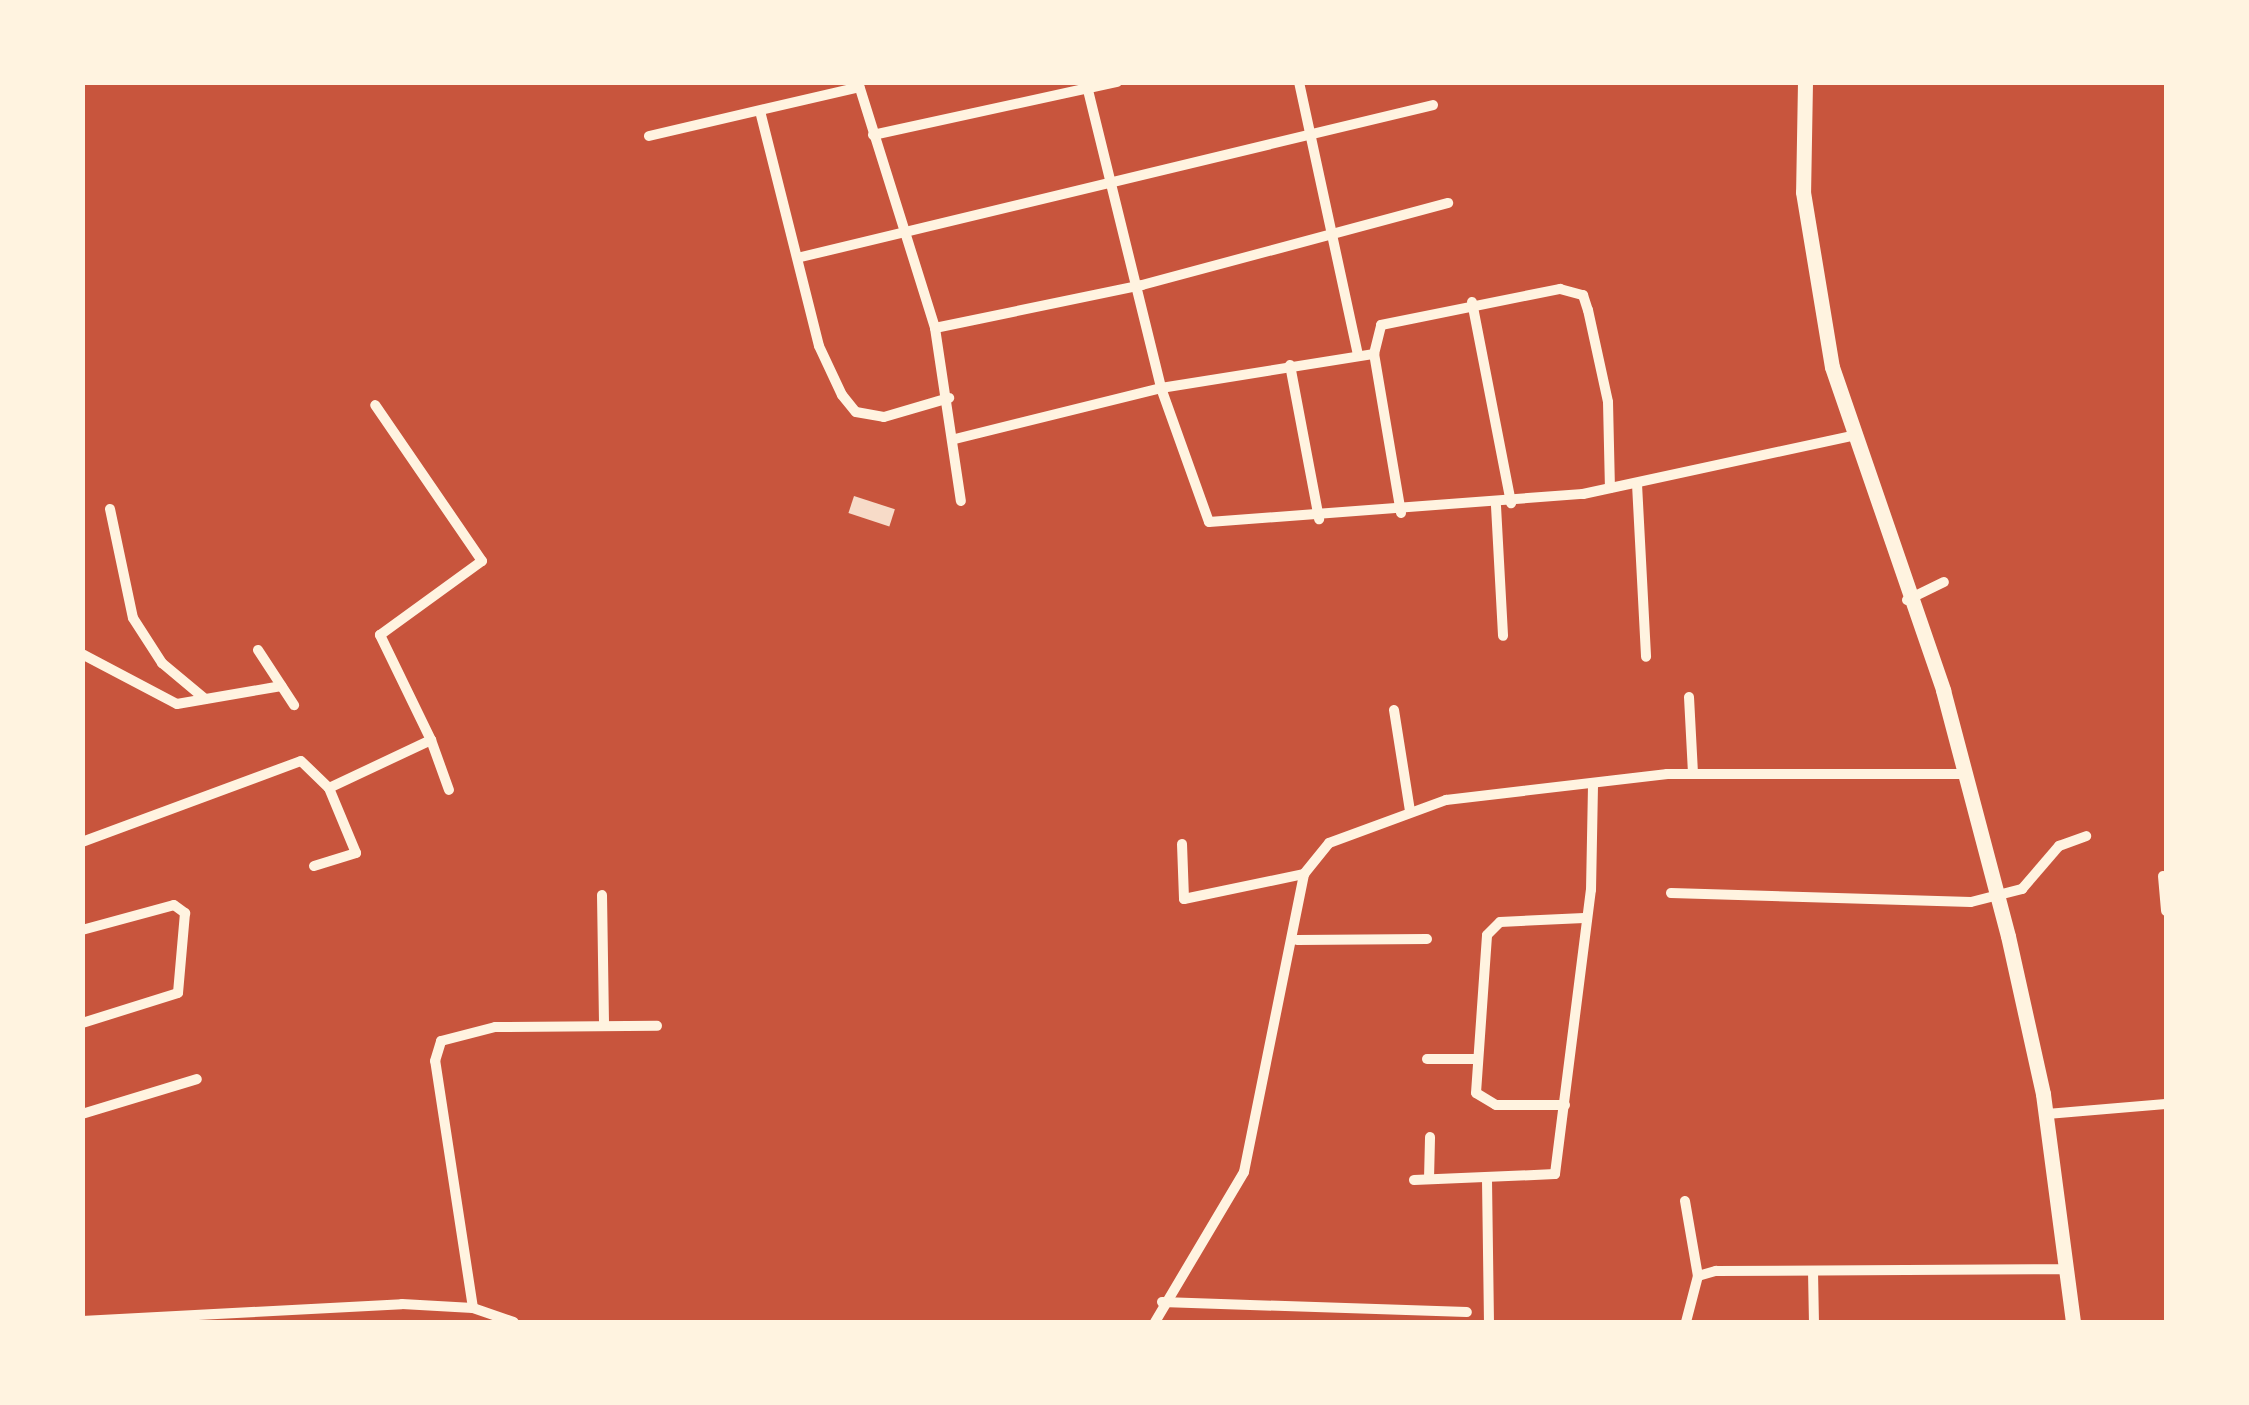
<!DOCTYPE html>
<style>
body{margin:0}
#map{position:relative;width:2249px;height:1405px;overflow:hidden;background:#c8553d;font-family:"Space Grotesk",sans-serif}
div>[style]{position:absolute}
.building>*{inset:0;background:#f7dbc8;transform-origin:0 0}
.minor>*{height:10px;margin:-5px;padding:0 5px;transform-origin:5px;border-radius:5px;background:#fff3e0}
.secondary>*{height:15px;margin:-7.5px;padding:0 7.5px;transform-origin:7.5px;border-radius:7.5px;background:#fff3e0}
span{translate:-50% -50%;white-space:nowrap;text-align:center;line-height:1.15;-webkit-text-stroke:8px #fff3e0;paint-order:stroke}
.frame{position:absolute;inset:0;border:85px solid #fff3e0;pointer-events:none}
</style>
<div id="map">
<div class="building">
<div style="left:854px;top:496px;width:43px;height:18px;rotate:18deg"></div>
</div>
<div class="minor">
<div style="left:858px;top:82px;width:258px;rotate:72.6deg"></div>
<div style="left:935px;top:328px;width:175px;rotate:81.5deg"></div>
<div style="left:1086px;top:82px;width:315px;rotate:76.2deg"></div>
<div style="left:1161px;top:388px;width:142px;rotate:70.3deg"></div>
<div style="left:1209px;top:522px;width:375px;rotate:-4.3deg"></div>
<div style="left:1583px;top:494px;width:279px;rotate:-12.2deg"></div>
<div style="left:1299px;top:82px;width:279px;rotate:77.8deg"></div>
<div style="left:760px;top:111px;width:242px;rotate:75.9deg"></div>
<div style="left:819px;top:346px;width:54px;rotate:64.9deg"></div>
<div style="left:842px;top:395px;width:22px;rotate:51deg"></div>
<div style="left:856px;top:412px;width:28px;rotate:10deg"></div>
<div style="left:884px;top:417px;width:68px;rotate:-16.3deg"></div>
<div style="left:873px;top:135px;width:250px;rotate:-12.3deg"></div>
<div style="left:649px;top:136px;width:216px;rotate:-13.1deg"></div>
<div style="left:801px;top:257px;width:650px;rotate:-13.52deg"></div>
<div style="left:1472px;top:302px;width:205px;rotate:79deg"></div>
<div style="left:935px;top:328px;width:211px;rotate:-11.7deg"></div>
<div style="left:1142px;top:285px;width:317px;rotate:-15deg"></div>
<div style="left:1290px;top:365px;width:157px;rotate:79.3deg"></div>
<div style="left:955px;top:439px;width:212px;rotate:-13.9deg"></div>
<div style="left:1161px;top:388px;width:216px;rotate:-9.1deg"></div>
<div style="left:1637px;top:484px;width:173px;rotate:87deg"></div>
<div style="left:1496px;top:506px;width:130px;rotate:86.9deg"></div>
<div style="left:110px;top:509px;width:111px;rotate:78.1deg"></div>
<div style="left:133px;top:618px;width:54px;rotate:57.2deg"></div>
<div style="left:162px;top:663px;width:56px;rotate:39.9deg"></div>
<div style="left:1401px;top:513px;width:161px;rotate:-99.6deg"></div>
<div style="left:1374px;top:354px;width:30px;rotate:-76deg"></div>
<div style="left:1381px;top:325px;width:183px;rotate:-11.4deg"></div>
<div style="left:1560px;top:289px;width:24px;rotate:15deg"></div>
<div style="left:1583px;top:295px;width:16px;rotate:72deg"></div>
<div style="left:1588px;top:310px;width:94px;rotate:77.7deg"></div>
<div style="left:1608px;top:402px;width:86px;rotate:88.7deg"></div>
<div style="left:1907px;top:600px;width:41px;rotate:-25.9deg"></div>
<div style="left:258px;top:650px;width:66px;rotate:56.8deg"></div>
<div style="left:82px;top:654px;width:107px;rotate:27.8deg"></div>
<div style="left:177px;top:704px;width:106px;rotate:-9.8deg"></div>
<div style="left:1689px;top:697px;width:76px;rotate:87deg"></div>
<div style="left:1394px;top:710px;width:102px;rotate:81deg"></div>
<div style="left:431px;top:740px;width:53px;rotate:70.2deg"></div>
<div style="left:82px;top:842px;width:233px;rotate:-20.3deg"></div>
<div style="left:301px;top:761px;width:39px;rotate:44deg"></div>
<div style="left:329px;top:788px;width:113px;rotate:-25.2deg"></div>
<div style="left:431px;top:740px;width:117px;rotate:-115.9deg"></div>
<div style="left:380px;top:635px;width:126px;rotate:-36deg"></div>
<div style="left:482px;top:561px;width:189px;rotate:-124.4deg"></div>
<div style="left:1182px;top:844px;width:55px;rotate:87.9deg"></div>
<div style="left:1184px;top:899px;width:123px;rotate:-11.8deg"></div>
<div style="left:314px;top:866px;width:44px;rotate:-17.2deg"></div>
<div style="left:356px;top:853px;width:70px;rotate:-112.6deg"></div>
<div style="left:2163px;top:876px;width:35px;rotate:85deg"></div>
<div style="left:1671px;top:893px;width:300px;rotate:1.7deg"></div>
<div style="left:1971px;top:902px;width:53px;rotate:-14.3deg"></div>
<div style="left:2022px;top:889px;width:57px;rotate:-49.3deg"></div>
<div style="left:2059px;top:846px;width:29px;rotate:-20deg"></div>
<div style="left:602px;top:895px;width:131px;rotate:89.1deg"></div>
<div style="left:82px;top:930px;width:95px;rotate:-15.2deg"></div>
<div style="left:174px;top:905px;width:14px;rotate:36deg"></div>
<div style="left:185px;top:913px;width:80px;rotate:95deg"></div>
<div style="left:178px;top:993px;width:101px;rotate:162.6deg"></div>
<div style="left:1297px;top:940px;width:130px;rotate:-0.4deg"></div>
<div style="left:1427px;top:1059px;width:51px"></div>
<div style="left:1565px;top:1105px;width:69px;rotate:180deg"></div>
<div style="left:1496px;top:1105px;width:23px;rotate:-149deg"></div>
<div style="left:1476px;top:1093px;width:158px;rotate:-86deg"></div>
<div style="left:1487px;top:935px;width:18px;rotate:-45deg"></div>
<div style="left:1500px;top:922px;width:84px;rotate:-2.7deg"></div>
<div style="left:82px;top:1114px;width:120px;rotate:-16.9deg"></div>
<div style="left:2047px;top:1114px;width:119px;rotate:-4.8deg"></div>
<div style="left:1429px;top:1179px;width:42px;rotate:-88.6deg"></div>
<div style="left:1414px;top:1180px;width:141px;rotate:-2.4deg"></div>
<div style="left:1555px;top:1174px;width:286px;rotate:-82.8deg"></div>
<div style="left:1591px;top:890px;width:105px;rotate:-88.9deg"></div>
<div style="left:1487px;top:1180px;width:142px;rotate:89.2deg"></div>
<div style="left:1685px;top:1201px;width:76px;rotate:80.2deg"></div>
<div style="left:1813px;top:1271px;width:51px;rotate:88.9deg"></div>
<div style="left:1162px;top:1302px;width:305px;rotate:1.9deg"></div>
<div style="left:473px;top:1308px;width:250px;rotate:-98.7deg"></div>
<div style="left:435px;top:1061px;width:21px;rotate:-73deg"></div>
<div style="left:441px;top:1041px;width:56px;rotate:-14.5deg"></div>
<div style="left:495px;top:1027px;width:162px;rotate:-0.4deg"></div>
<div style="left:82px;top:1321px;width:320px;rotate:-3deg"></div>
<div style="left:402px;top:1304px;width:71px;rotate:3.2deg"></div>
<div style="left:473px;top:1308px;width:43px;rotate:18.9deg"></div>
<div style="left:1155px;top:1322px;width:174px;rotate:-59.3deg"></div>
<div style="left:1244px;top:1172px;width:304px;rotate:-78.6deg"></div>
<div style="left:1304px;top:874px;width:40px;rotate:-51deg"></div>
<div style="left:1329px;top:843px;width:125px;rotate:-20.2deg"></div>
<div style="left:1446px;top:800px;width:223px;rotate:-6.7deg"></div>
<div style="left:1667px;top:774px;width:300px"></div>
<div style="left:1686px;top:1322px;width:48px;rotate:-75.4deg"></div>
<div style="left:1698px;top:1276px;width:19px;rotate:-16deg"></div>
<div style="left:1716px;top:1271px;width:352px;rotate:-0.3deg"></div>
</div>
<div class="secondary">
<div style="left:1805px;top:82px;width:110px;rotate:91deg"></div>
<div style="left:1803px;top:192px;width:177px;rotate:80.6deg"></div>
<div style="left:1832px;top:367px;width:342px;rotate:71deg"></div>
<div style="left:1943px;top:690px;width:254px;rotate:75.2deg"></div>
<div style="left:2008px;top:936px;width:162px;rotate:77.5deg"></div>
<div style="left:2043px;top:1094px;width:230px;rotate:82.5deg"></div>
</div>
<div class="frame"></div>
</div>
